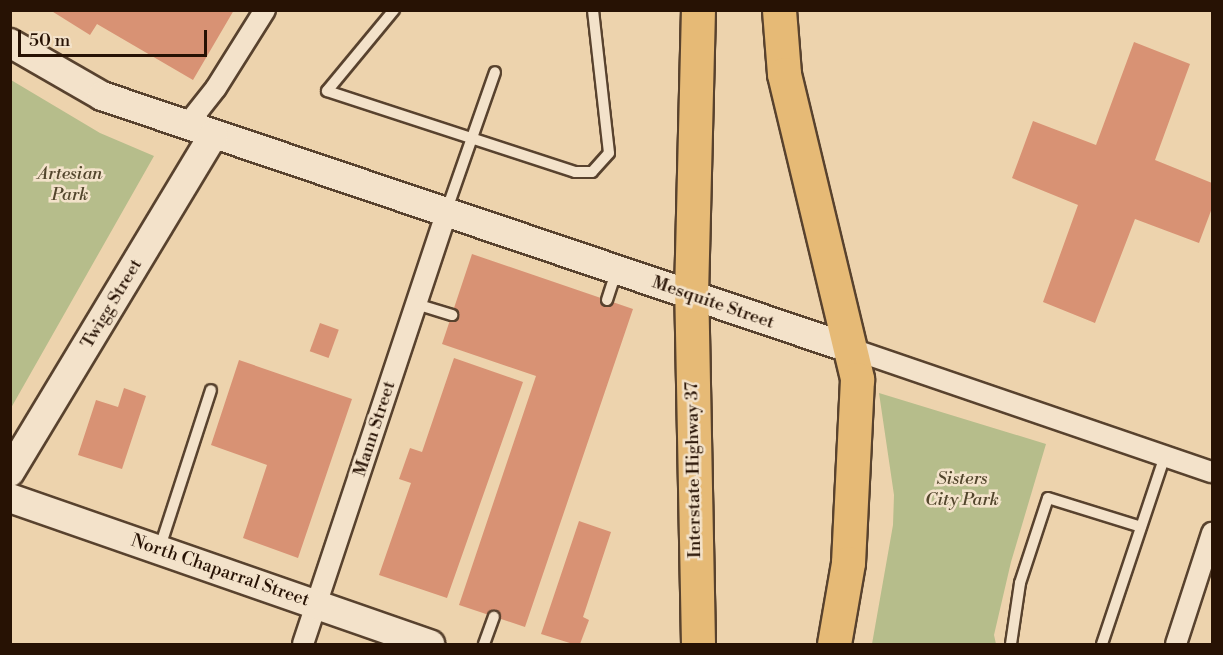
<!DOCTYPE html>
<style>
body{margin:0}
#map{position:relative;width:1223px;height:655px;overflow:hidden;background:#edd3ad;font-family:"Libre Bodoni",serif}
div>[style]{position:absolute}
.green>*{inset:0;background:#b6bd8b}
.building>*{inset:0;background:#d89274;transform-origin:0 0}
.roads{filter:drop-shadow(2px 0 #58422e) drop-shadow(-2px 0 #58422e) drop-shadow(0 2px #58422e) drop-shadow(0 -2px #58422e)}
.lane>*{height:10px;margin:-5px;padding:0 5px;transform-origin:5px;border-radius:5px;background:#f3e2ca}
.street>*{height:20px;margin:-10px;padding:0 10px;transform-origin:10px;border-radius:10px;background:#f3e2ca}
.secondary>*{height:28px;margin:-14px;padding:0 14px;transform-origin:14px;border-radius:14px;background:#f3e2ca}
.highway>*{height:33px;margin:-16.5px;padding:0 16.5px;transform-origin:16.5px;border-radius:16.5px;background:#e6ba76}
span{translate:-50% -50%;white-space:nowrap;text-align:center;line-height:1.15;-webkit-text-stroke:5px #f3e2ca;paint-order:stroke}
.park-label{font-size:18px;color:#52452c;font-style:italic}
.street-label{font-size:18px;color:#271204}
.frame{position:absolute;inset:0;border:12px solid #271204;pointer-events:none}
.scale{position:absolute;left:18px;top:30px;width:189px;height:27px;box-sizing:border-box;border:3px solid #271204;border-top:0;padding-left:8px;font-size:18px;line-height:21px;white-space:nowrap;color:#271204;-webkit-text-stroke:4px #f3e2ca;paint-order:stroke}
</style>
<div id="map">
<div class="green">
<div style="clip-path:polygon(11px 80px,100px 133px,154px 156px,11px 408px)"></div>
<div style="clip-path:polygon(879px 393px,1046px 444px,1011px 562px,994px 635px,996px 644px,872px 644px,893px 525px,894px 495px)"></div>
</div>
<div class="building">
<div style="clip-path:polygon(50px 10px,234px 10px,193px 80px,97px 24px,90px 35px)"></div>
<div style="clip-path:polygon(1134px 42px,1190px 64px,1155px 160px,1212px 183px,1212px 208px,1199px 243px,1135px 219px,1095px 323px,1043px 302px,1078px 205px,1012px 178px,1033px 121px,1096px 145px)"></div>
<div style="clip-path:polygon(472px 254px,633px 309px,525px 627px,459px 605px,536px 376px,442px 344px)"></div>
<div style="left:320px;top:323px;width:20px;height:30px;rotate:20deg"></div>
<div style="clip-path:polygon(454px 358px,523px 382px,447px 598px,379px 575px,411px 483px,399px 479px,410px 448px,422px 452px)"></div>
<div style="clip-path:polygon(239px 360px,352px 399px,298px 558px,243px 538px,267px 465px,211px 445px)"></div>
<div style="clip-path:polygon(124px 388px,146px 396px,122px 469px,78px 455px,96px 400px,118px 407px)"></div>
<div style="clip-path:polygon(579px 521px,611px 532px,583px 617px,589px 620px,580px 644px,573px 644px,541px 634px)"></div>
</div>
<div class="roads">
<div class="lane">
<div style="left:394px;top:10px;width:105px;rotate:129.6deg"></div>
<div style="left:327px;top:91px;width:261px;rotate:18.1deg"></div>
<div style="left:575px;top:172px;width:17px"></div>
<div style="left:592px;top:172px;width:25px;rotate:-48deg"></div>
<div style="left:609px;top:153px;width:144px;rotate:-96.4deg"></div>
<div style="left:446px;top:212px;width:148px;rotate:-70.7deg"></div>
<div style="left:607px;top:300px;width:29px;rotate:-72deg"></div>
<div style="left:416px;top:304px;width:38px;rotate:17deg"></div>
<div style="left:159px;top:550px;width:168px;rotate:-72deg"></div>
<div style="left:484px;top:644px;width:29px;rotate:-70deg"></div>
<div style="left:1011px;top:644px;width:62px;rotate:-81.6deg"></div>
<div style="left:1020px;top:583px;width:89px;rotate:-71.8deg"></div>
<div style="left:1048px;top:498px;width:97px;rotate:17.3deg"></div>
<div style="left:1102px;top:644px;width:198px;rotate:-71.5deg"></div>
</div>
<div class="street">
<div style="left:186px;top:126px;width:48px;rotate:-51.7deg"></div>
<div style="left:216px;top:88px;width:92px;rotate:-57.9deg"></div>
<div style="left:843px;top:346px;width:390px;rotate:18.9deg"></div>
<div style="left:303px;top:644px;width:454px;rotate:-71.6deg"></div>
<div style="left:1176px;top:644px;width:117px;rotate:-72deg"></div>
</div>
<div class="secondary">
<div style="left:10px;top:43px;width:106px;rotate:29.9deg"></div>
<div style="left:102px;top:96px;width:776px;rotate:18.65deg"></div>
<div style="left:10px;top:472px;width:393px;rotate:-58.9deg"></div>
<div style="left:10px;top:498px;width:445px;rotate:19.2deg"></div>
</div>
<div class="highway">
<div style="left:779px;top:10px;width:64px;rotate:85.5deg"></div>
<div style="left:784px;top:74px;width:314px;rotate:76.5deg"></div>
<div style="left:857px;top:379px;width:184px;rotate:92.8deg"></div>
<div style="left:848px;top:563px;width:82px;rotate:99.8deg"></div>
<div style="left:698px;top:644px;width:349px;rotate:-91.1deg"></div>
<div style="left:691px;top:295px;width:285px;rotate:-88.6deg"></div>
</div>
</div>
<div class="park-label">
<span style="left:70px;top:185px">Artesian<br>Park</span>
<span style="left:962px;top:490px">Sisters<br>City Park</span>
</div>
<div class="street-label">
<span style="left:713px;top:303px;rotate:19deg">Mesquite Street</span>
<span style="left:112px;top:304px;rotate:-59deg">Twigg Street</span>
<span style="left:375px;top:429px;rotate:-72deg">Mann Street</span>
<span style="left:694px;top:470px;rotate:-91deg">Interstate Highway 37</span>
<span style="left:220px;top:571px;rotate:19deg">North Chaparral Street</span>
</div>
<div class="frame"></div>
<div class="scale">50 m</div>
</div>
